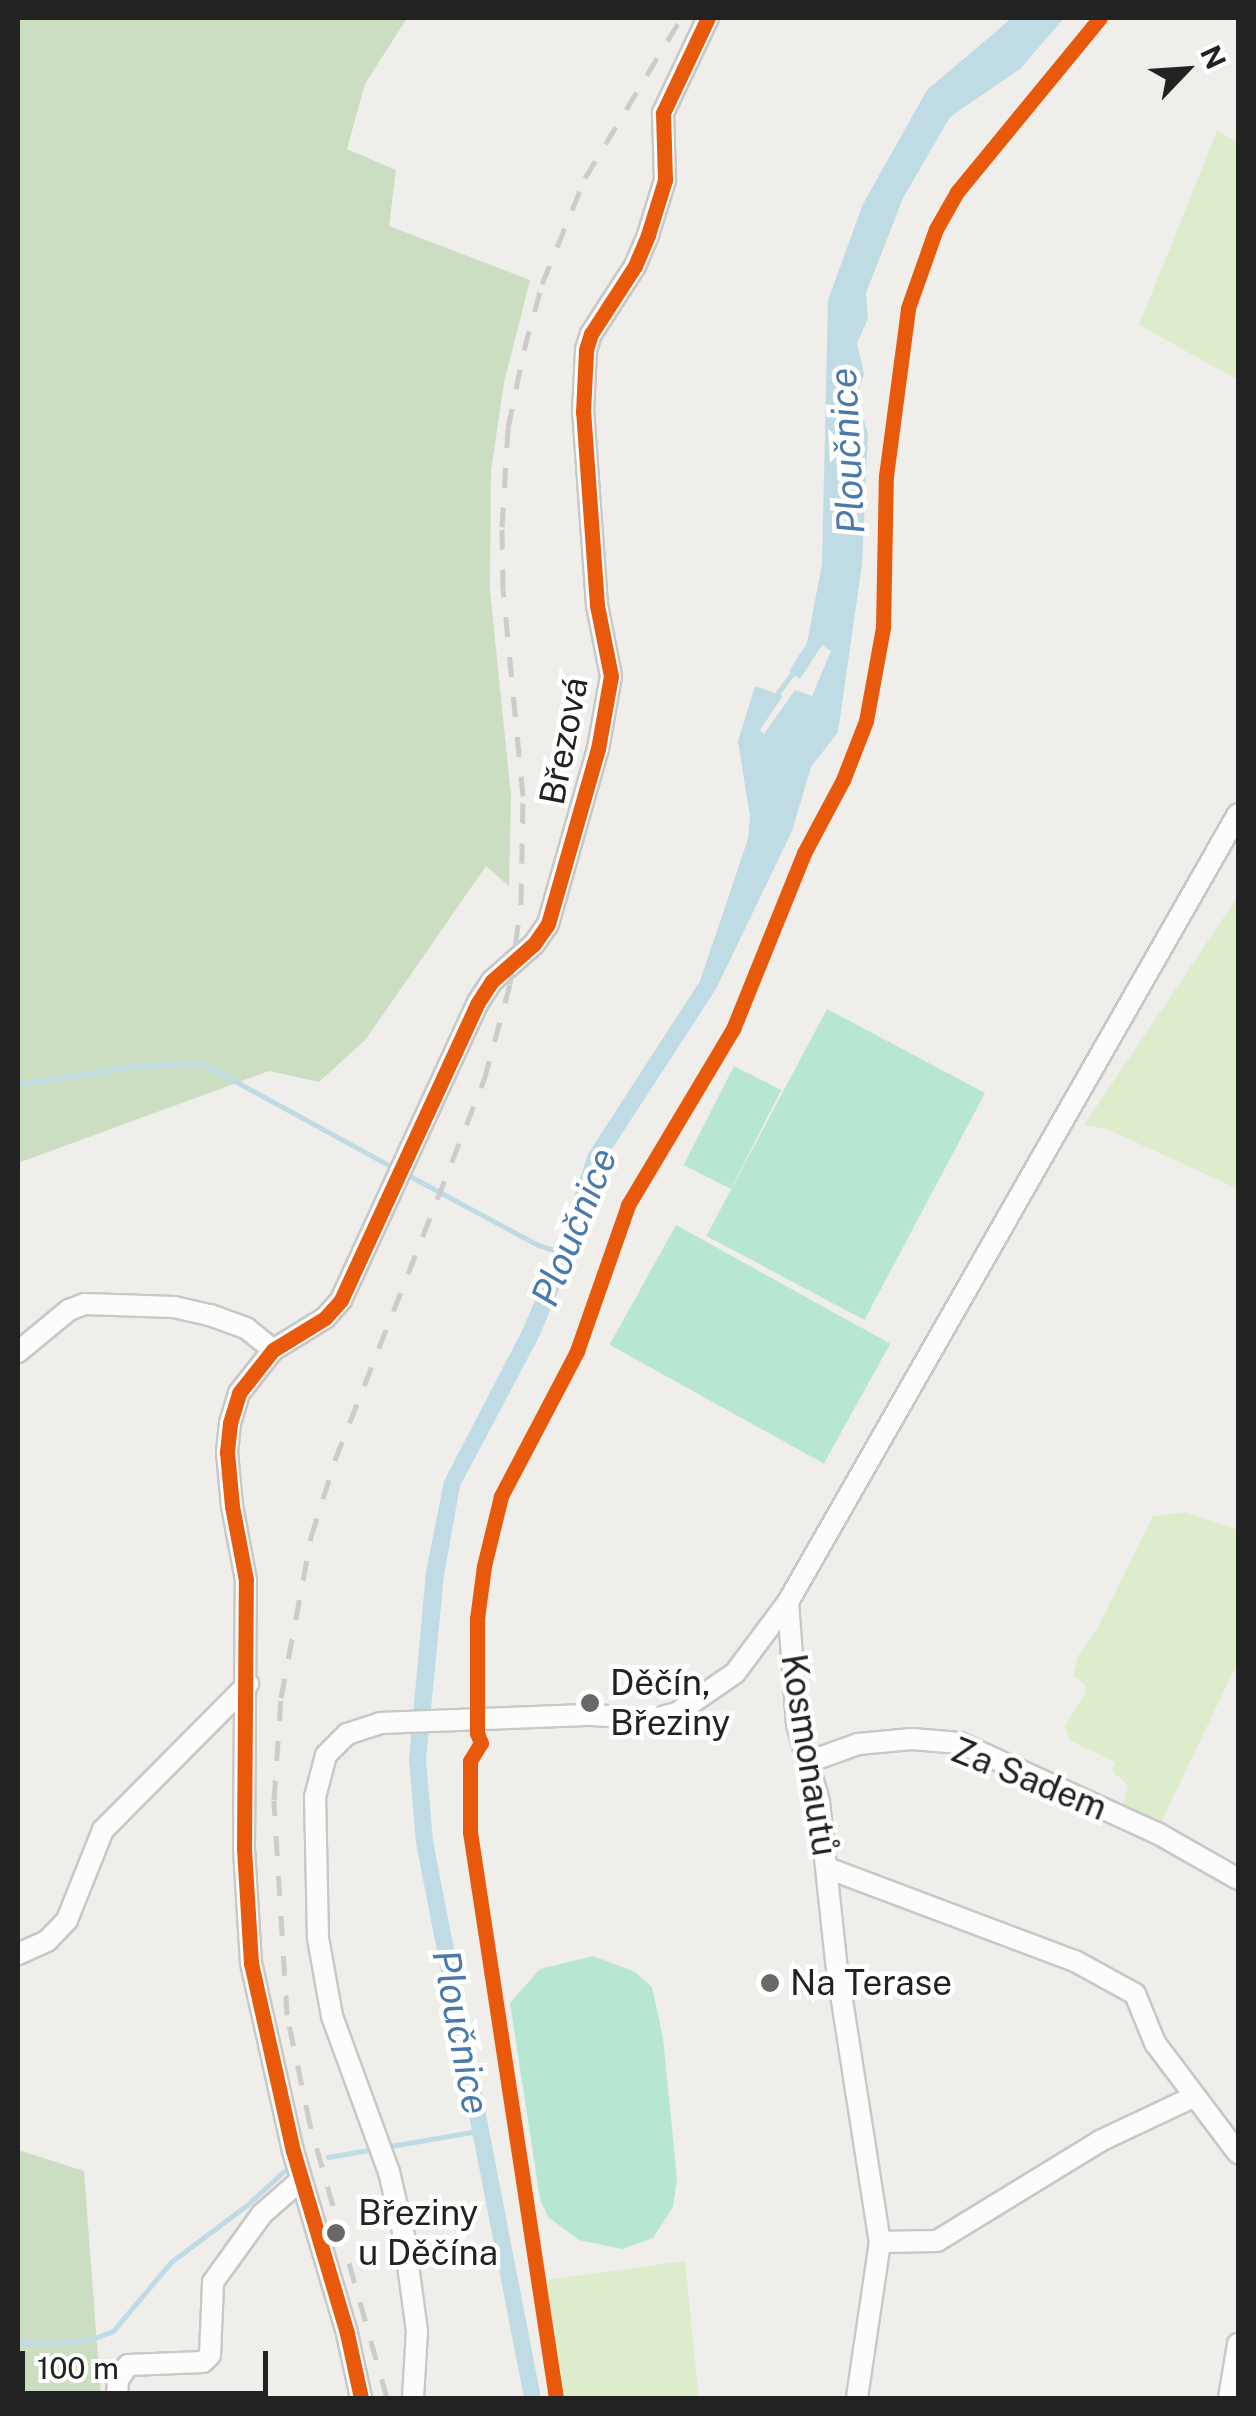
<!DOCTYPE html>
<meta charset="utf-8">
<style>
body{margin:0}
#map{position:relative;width:1256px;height:2416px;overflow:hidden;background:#f0eeeb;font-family:"Public Sans",sans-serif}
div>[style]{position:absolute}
.grass>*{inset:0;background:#ddeccb}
.forest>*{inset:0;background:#cbdec1}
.pitch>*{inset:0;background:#b7e6d2;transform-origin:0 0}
.water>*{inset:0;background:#bfdbe3}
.stream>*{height:5px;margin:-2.5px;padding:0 2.5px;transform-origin:2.5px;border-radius:2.5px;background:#bfdbe3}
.roads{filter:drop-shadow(2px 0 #c9c8c7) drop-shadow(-2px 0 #c9c8c7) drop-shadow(0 2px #c9c8c7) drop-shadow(0 -2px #c9c8c7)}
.street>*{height:20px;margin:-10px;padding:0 10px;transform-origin:10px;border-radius:10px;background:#fdfcfc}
.rail>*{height:5px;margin-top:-2.5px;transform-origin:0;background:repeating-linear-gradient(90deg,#ccc 0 20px,transparent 0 40px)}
.cycleway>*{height:15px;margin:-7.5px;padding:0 7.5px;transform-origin:7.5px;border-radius:7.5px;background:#e8590c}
.dots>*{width:28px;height:28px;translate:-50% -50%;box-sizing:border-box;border:5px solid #fff;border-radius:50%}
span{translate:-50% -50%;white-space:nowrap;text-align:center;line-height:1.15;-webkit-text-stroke:9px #fff;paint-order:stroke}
.street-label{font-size:35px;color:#222}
.poi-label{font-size:35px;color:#222}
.left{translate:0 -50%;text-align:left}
.water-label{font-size:38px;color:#4a7aab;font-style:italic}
.frame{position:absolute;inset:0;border:20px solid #222;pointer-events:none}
.north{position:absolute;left:1136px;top:20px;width:100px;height:100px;-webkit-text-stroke:8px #fff;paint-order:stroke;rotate:65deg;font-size:28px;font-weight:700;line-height:40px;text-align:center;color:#222}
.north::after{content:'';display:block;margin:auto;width:35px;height:45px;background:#222;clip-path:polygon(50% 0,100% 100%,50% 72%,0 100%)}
.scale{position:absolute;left:20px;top:2351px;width:248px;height:45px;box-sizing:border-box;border:5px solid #222;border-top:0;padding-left:12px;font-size:30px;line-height:35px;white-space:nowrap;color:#222;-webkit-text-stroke:8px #fff;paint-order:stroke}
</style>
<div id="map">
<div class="grass">
<div style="clip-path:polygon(1217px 131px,1238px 142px,1238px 380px,1139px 325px)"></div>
<div style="clip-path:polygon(1238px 896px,1238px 1189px,1107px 1129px,1084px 1125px)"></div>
<div style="clip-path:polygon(1186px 1512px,1238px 1530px,1238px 1662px,1159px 1826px,1122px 1809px,1128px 1785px,1112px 1771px,1115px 1762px,1069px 1740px,1065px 1726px,1084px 1695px,1086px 1686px,1073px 1676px,1079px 1654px,1097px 1629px,1153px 1516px)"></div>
<div style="clip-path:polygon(685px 2261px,699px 2398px,565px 2398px,546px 2280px)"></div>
</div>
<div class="forest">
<div style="clip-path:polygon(18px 18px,407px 18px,365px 84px,347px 149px,396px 170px,389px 226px,530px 280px,504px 383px,491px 470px,490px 590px,511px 796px,509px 886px,486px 866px,366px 1039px,319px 1082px,269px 1071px,18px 1163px)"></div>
<div style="clip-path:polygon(18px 2150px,84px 2171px,101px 2398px,18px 2398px)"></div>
</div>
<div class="pitch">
<div style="left:827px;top:1009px;width:179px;height:257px;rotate:28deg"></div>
<div style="left:734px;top:1066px;width:53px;height:111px;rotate:27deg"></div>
<div style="left:676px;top:1225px;width:245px;height:137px;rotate:29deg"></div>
<div style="clip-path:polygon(593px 1956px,635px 1972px,652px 1987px,663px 2038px,677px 2179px,673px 2207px,653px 2238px,622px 2249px,579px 2240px,548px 2217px,540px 2199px,510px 2003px,540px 1969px)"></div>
</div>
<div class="water">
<div style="clip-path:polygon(1012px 18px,1064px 18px,1020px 69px,950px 117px,903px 198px,866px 293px,868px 319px,857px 343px,864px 374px,856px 397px,868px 433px,862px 564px,838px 732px,811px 767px,792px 831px,716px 989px,604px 1161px,573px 1256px,538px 1339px,460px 1486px,444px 1575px,426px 1760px,433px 1841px,541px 2398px,524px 2398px,416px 1843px,409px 1760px,426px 1572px,444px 1481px,522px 1331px,557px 1249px,588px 1154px,700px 981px,748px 839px,750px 817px,738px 741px,755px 686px,783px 696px,760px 730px,764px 734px,795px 690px,812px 696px,831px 651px,822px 645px,800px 679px,789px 671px,807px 643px,822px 564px,828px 300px,863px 204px,927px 90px)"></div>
</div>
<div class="stream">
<div style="left:773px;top:699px;width:39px;rotate:-53deg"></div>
<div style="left:18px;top:1084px;width:120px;rotate:-8.6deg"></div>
<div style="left:137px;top:1066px;width:65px;rotate:-2.6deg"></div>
<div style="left:202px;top:1063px;width:221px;rotate:28.7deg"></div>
<div style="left:406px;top:1174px;width:150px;rotate:28.3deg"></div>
<div style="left:538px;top:1245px;width:24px;rotate:17deg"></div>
<div style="left:385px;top:2147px;width:94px;rotate:-9.8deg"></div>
<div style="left:328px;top:2157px;width:47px;rotate:-9.9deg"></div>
<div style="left:18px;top:2341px;width:28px;rotate:6deg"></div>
<div style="left:46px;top:2344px;width:46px;rotate:-6.2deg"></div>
<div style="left:92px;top:2339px;width:22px;rotate:-21deg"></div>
<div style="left:113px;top:2331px;width:90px;rotate:-50deg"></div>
<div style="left:171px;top:2262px;width:95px;rotate:-36.9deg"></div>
<div style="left:247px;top:2205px;width:50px;rotate:-42.6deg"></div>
</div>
<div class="roads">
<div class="street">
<div style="left:18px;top:1352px;width:66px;rotate:-39.5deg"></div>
<div style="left:69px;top:1310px;width:17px;rotate:-21deg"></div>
<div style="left:85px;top:1304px;width:89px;rotate:1.9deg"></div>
<div style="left:174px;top:1307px;width:37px;rotate:13deg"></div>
<div style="left:210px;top:1315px;width:38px;rotate:20deg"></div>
<div style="left:246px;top:1328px;width:35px;rotate:39deg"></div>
<div style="left:788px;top:1602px;width:122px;rotate:85.8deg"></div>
<div style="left:797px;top:1724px;width:81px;rotate:74.2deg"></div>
<div style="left:819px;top:1802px;width:161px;rotate:83.9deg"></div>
<div style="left:836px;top:1962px;width:283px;rotate:81.1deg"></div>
<div style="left:880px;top:2242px;width:158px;rotate:98.4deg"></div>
<div style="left:808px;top:1762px;width:53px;rotate:-19.8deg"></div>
<div style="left:858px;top:1744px;width:54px;rotate:-5.3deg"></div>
<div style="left:912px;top:1739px;width:48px;rotate:4.8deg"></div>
<div style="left:960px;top:1743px;width:217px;rotate:24.6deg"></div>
<div style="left:1157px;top:1833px;width:93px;rotate:29.6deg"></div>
<div style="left:827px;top:1868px;width:265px;rotate:20.6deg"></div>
<div style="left:1075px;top:1961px;width:68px;rotate:28.8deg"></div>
<div style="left:1135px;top:1994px;width:53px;rotate:67.8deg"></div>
<div style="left:1155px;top:2043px;width:138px;rotate:53deg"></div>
<div style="left:18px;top:1954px;width:32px;rotate:-24deg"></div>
<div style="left:47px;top:1941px;width:29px;rotate:-46deg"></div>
<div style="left:67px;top:1920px;width:97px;rotate:-68.2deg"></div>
<div style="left:103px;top:1830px;width:206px;rotate:-45.2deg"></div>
<div style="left:880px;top:2242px;width:57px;rotate:-1deg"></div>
<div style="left:937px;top:2241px;width:191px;rotate:-31.5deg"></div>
<div style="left:1100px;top:2141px;width:103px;rotate:-25.3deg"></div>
<div style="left:117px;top:2398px;width:18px;rotate:-87deg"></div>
<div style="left:118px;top:2380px;width:18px;rotate:-56deg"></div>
<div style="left:128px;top:2365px;width:75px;rotate:-2.3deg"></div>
<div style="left:203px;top:2362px;width:10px;rotate:-45deg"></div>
<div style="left:210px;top:2355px;width:73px;rotate:-87.6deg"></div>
<div style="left:213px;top:2282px;width:84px;rotate:-54.2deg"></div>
<div style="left:262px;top:2214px;width:52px;rotate:-41.1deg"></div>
<div style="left:361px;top:2398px;width:66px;rotate:-102.2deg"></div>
<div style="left:347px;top:2333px;width:190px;rotate:-106.5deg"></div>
<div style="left:293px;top:2151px;width:193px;rotate:-102.6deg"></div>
<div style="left:251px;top:1963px;width:114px;rotate:-93.5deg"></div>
<div style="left:244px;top:1849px;width:269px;rotate:-89.6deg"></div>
<div style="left:246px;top:1580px;width:75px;rotate:-100.7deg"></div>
<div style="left:232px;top:1506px;width:54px;rotate:-95.3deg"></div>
<div style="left:227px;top:1452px;width:29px;rotate:-84deg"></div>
<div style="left:230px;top:1423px;width:31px;rotate:-73deg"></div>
<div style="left:239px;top:1393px;width:55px;rotate:-51.7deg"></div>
<div style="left:273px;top:1350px;width:61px;rotate:-31.6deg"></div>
<div style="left:325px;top:1318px;width:24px;rotate:-48deg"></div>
<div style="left:341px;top:1300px;width:326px;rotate:-65.3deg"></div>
<div style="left:477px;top:1004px;width:27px;rotate:-57deg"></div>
<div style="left:492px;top:981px;width:56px;rotate:-41.4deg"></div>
<div style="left:534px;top:944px;width:24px;rotate:-55deg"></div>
<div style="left:548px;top:924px;width:182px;rotate:-74.1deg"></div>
<div style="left:598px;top:749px;width:74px;rotate:-79.9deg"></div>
<div style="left:611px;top:676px;width:72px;rotate:-101.2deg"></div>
<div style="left:597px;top:605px;width:194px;rotate:-94.1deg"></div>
<div style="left:583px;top:412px;width:62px;rotate:-87.2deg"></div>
<div style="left:586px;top:350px;width:17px;rotate:-73deg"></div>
<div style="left:591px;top:334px;width:81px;rotate:-57.1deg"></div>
<div style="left:635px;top:266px;width:34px;rotate:-67deg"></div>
<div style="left:648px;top:235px;width:58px;rotate:-72.8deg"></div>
<div style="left:665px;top:180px;width:67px;rotate:-91.7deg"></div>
<div style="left:663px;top:113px;width:105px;rotate:-64.7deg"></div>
<div style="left:413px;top:2398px;width:67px;rotate:-86.6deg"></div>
<div style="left:417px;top:2331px;width:96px;rotate:-97.8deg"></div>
<div style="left:404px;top:2236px;width:66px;rotate:-103.2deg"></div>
<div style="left:389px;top:2172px;width:166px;rotate:-110.1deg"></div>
<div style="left:332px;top:2016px;width:79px;rotate:-100.2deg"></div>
<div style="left:318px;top:1938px;width:141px;rotate:-91.2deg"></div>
<div style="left:315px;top:1797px;width:43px;rotate:-75.3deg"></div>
<div style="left:326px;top:1755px;width:30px;rotate:-45deg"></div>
<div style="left:347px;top:1734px;width:35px;rotate:-18deg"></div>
<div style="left:380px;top:1723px;width:212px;rotate:-2.2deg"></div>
<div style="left:592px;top:1715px;width:62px;rotate:3.7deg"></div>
<div style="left:654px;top:1719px;width:24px;rotate:-15deg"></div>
<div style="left:677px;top:1713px;width:70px;rotate:-34.6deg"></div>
<div style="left:735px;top:1673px;width:89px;rotate:-53.3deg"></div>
<div style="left:788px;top:1602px;width:907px;rotate:-60.27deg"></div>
<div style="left:1229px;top:2398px;width:55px;rotate:-80.5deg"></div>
</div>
</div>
<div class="rail">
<div style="left:387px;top:2398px;width:285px;rotate:-105.7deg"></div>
<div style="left:310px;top:2124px;width:111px;rotate:-101.9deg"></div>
<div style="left:287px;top:2015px;width:215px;rotate:-93.5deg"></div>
<div style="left:274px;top:1800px;width:102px;rotate:-86.1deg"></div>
<div style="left:281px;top:1698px;width:164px;rotate:-79.4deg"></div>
<div style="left:311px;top:1537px;width:81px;rotate:-72.7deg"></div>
<div style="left:335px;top:1460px;width:408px;rotate:-68.6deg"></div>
<div style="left:484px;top:1080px;width:99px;rotate:-74.8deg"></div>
<div style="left:510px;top:984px;width:82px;rotate:-82.3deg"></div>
<div style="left:521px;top:903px;width:107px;rotate:-88.9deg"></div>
<div style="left:523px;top:796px;width:208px;rotate:-95.5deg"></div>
<div style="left:503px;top:589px;width:62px;rotate:-90.9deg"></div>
<div style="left:502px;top:527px;width:99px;rotate:-86.5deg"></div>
<div style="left:508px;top:428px;width:80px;rotate:-78.4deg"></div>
<div style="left:524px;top:350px;width:68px;rotate:-74.7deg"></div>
<div style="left:542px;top:284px;width:114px;rotate:-67.9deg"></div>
<div style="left:585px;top:178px;width:187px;rotate:-59deg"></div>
</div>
<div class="cycleway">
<div style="left:361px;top:2398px;width:66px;rotate:-102.2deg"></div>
<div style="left:347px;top:2333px;width:190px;rotate:-106.5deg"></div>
<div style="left:293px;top:2151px;width:193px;rotate:-102.6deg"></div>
<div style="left:251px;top:1963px;width:114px;rotate:-93.5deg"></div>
<div style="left:244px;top:1849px;width:269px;rotate:-89.6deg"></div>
<div style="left:246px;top:1580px;width:75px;rotate:-100.7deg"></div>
<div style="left:232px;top:1506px;width:54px;rotate:-95.3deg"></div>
<div style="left:227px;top:1452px;width:29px;rotate:-84deg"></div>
<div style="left:230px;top:1423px;width:31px;rotate:-73deg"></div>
<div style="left:239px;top:1393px;width:55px;rotate:-51.7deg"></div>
<div style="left:273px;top:1350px;width:61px;rotate:-31.6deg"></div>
<div style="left:325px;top:1318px;width:24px;rotate:-48deg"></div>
<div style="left:341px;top:1300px;width:326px;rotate:-65.3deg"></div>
<div style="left:477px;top:1004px;width:27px;rotate:-57deg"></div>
<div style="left:492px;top:981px;width:56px;rotate:-41.4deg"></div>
<div style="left:534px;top:944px;width:24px;rotate:-55deg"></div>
<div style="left:548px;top:924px;width:182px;rotate:-74.1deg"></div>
<div style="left:598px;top:749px;width:74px;rotate:-79.9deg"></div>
<div style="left:611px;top:676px;width:72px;rotate:-101.2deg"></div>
<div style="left:597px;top:605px;width:194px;rotate:-94.1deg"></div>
<div style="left:583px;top:412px;width:62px;rotate:-87.2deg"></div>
<div style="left:586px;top:350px;width:17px;rotate:-73deg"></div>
<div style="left:591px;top:334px;width:81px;rotate:-57.1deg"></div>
<div style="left:635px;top:266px;width:34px;rotate:-67deg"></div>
<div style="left:648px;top:235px;width:58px;rotate:-72.8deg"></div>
<div style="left:665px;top:180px;width:67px;rotate:-91.7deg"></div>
<div style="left:663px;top:113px;width:105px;rotate:-64.7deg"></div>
<div style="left:556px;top:2398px;width:572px;rotate:-98.64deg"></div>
<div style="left:470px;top:1832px;width:71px;rotate:-90deg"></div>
<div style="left:470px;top:1761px;width:21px;rotate:-59deg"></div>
<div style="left:481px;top:1743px;width:11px;rotate:-112deg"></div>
<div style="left:477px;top:1733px;width:114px;rotate:-90deg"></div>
<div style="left:477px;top:1619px;width:53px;rotate:-82.5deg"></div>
<div style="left:484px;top:1566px;width:72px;rotate:-76.3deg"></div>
<div style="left:501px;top:1496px;width:164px;rotate:-62.3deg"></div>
<div style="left:577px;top:1351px;width:155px;rotate:-70.7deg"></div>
<div style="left:628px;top:1205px;width:205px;rotate:-59.2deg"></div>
<div style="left:733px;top:1029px;width:190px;rotate:-68deg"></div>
<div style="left:804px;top:853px;width:83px;rotate:-61.9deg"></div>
<div style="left:843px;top:780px;width:63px;rotate:-68.7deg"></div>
<div style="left:866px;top:721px;width:96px;rotate:-79.7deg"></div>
<div style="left:883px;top:627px;width:151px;rotate:-88.9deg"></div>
<div style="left:886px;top:476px;width:169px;rotate:-82.5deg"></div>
<div style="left:908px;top:308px;width:84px;rotate:-70.5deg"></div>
<div style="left:936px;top:229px;width:43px;rotate:-60.4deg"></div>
<div style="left:957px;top:192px;width:225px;rotate:-50.6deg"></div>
</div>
<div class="dots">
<div style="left:590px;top:1703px;background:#6a6968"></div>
<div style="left:770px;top:1983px;background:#6a6968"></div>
<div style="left:336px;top:2233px;background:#6a6968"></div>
</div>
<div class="street-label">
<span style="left:564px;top:741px;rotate:-79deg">Březová</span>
<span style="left:809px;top:1755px;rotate:81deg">Kosmonautů</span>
<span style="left:1029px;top:1779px;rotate:22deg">Za Sadem</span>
</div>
<div class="poi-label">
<span class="left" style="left:610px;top:1703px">Děčín,<br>Březiny</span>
<span class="left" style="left:790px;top:1983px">Na Terase</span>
<span class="left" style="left:358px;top:2233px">Březiny<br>u Děčína</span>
</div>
<div class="water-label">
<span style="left:847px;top:451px;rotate:-93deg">Ploučnice</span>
<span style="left:574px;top:1227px;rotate:-68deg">Ploučnice</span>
<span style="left:461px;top:2032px;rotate:79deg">Ploučnice</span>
</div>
<div class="frame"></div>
<div class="north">N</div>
<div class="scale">100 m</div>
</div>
